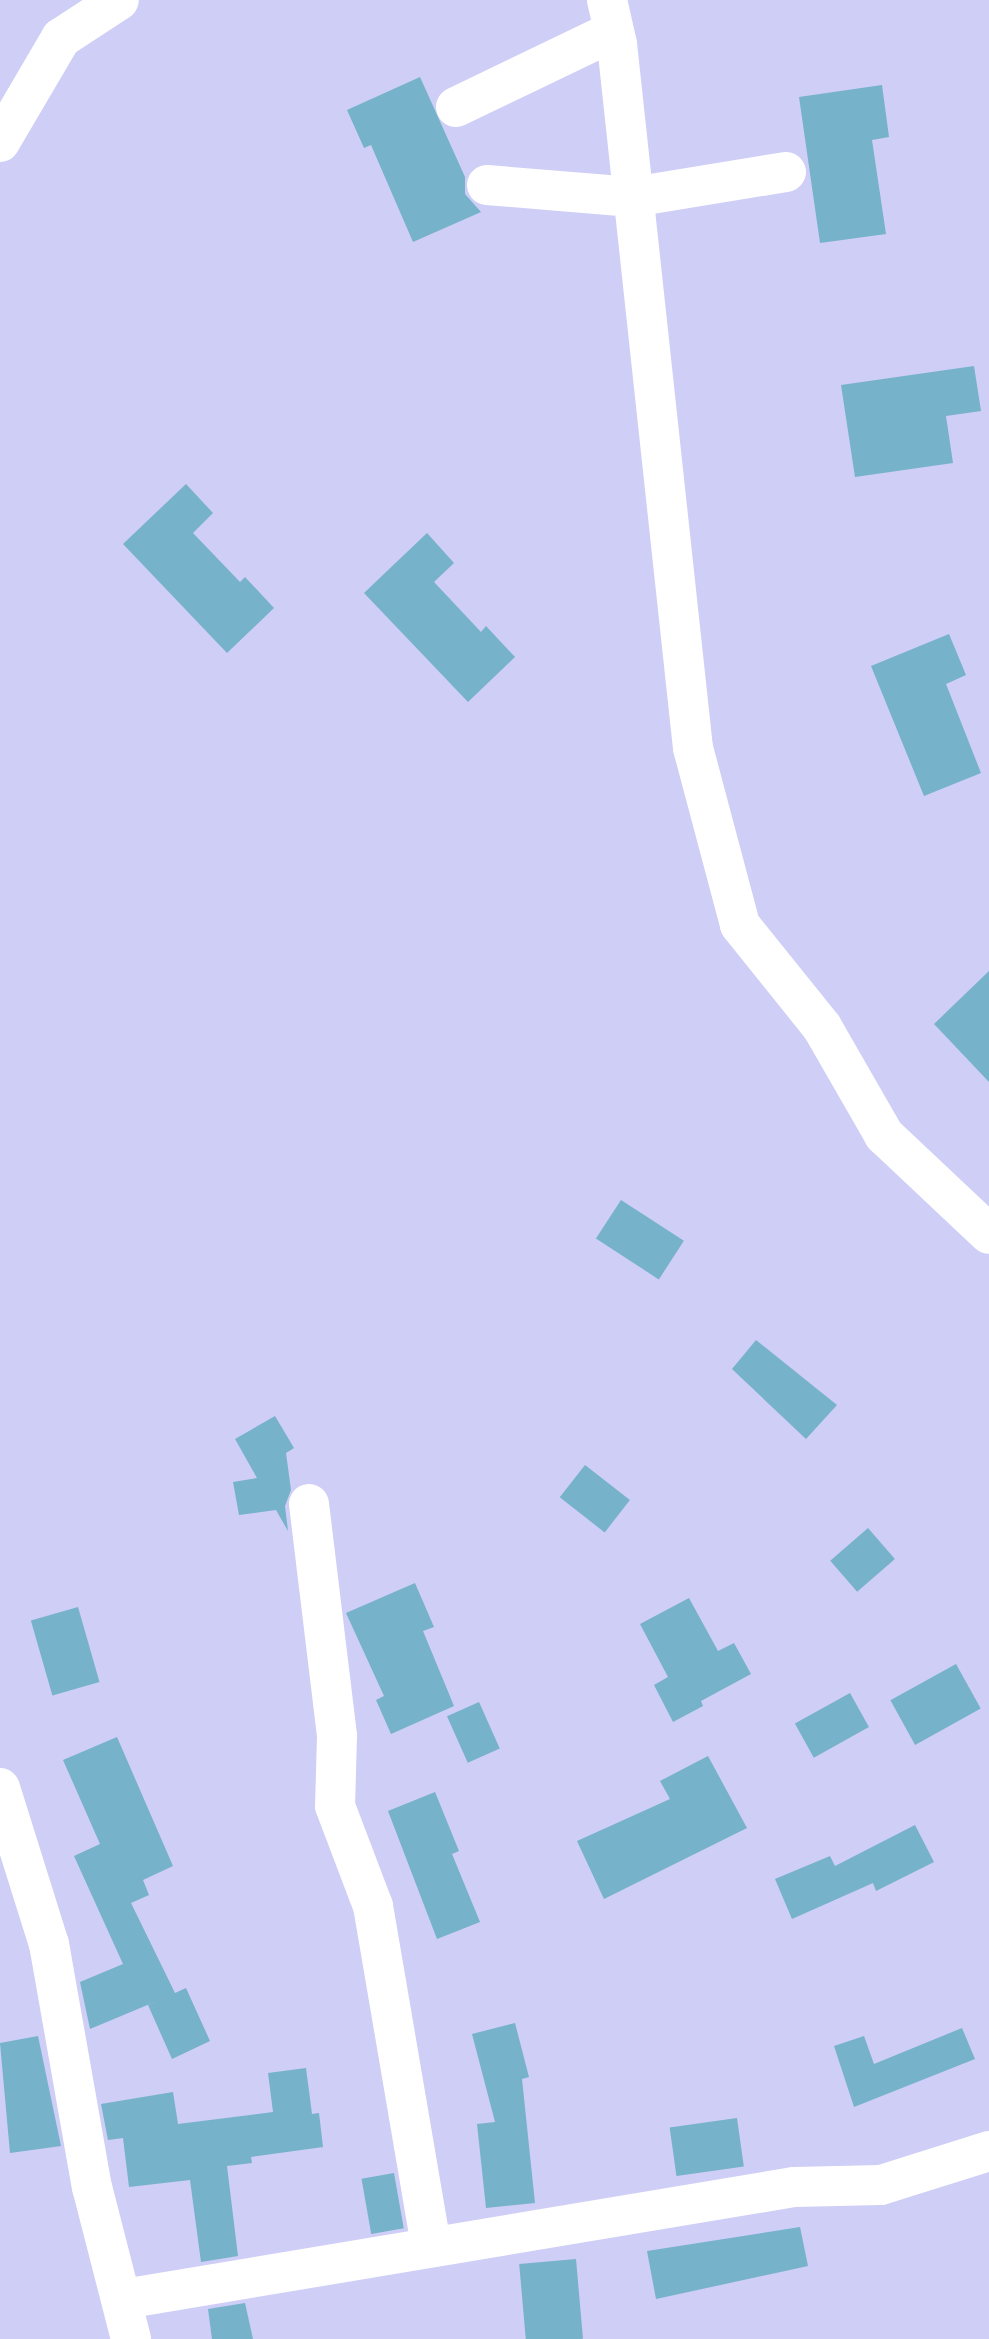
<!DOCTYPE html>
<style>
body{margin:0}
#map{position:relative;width:989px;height:2339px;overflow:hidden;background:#cecef7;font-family:Poppins,sans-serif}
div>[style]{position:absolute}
.building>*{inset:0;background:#76b2ca;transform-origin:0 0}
.minor>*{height:40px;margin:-20px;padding:0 20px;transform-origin:20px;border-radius:20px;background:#fff}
span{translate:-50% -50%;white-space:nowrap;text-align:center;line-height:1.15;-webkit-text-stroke:9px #dcddfc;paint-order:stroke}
</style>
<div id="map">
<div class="building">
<div style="clip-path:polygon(420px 77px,465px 177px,465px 194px,481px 212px,413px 242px,371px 145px,364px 148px,347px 110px)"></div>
<div style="clip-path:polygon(882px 85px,889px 137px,872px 140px,886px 234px,820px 243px,799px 97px)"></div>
<div style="clip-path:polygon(974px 366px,981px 411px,946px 416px,953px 463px,855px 477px,841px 385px)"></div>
<div style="clip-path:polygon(186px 484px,213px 513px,193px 533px,240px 582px,245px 577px,274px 608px,227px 653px,123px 544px)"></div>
<div style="clip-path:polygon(427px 533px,454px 563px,434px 582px,481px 632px,486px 626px,515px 657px,468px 702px,364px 593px)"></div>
<div style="clip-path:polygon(949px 634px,966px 675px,946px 684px,981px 773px,924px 796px,871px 666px)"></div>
<div style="clip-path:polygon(989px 971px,989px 1082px,934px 1024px)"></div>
<div style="left:621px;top:1200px;width:75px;height:46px;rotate:33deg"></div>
<div style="clip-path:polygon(756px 1340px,837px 1405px,806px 1439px,732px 1369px)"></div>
<div style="clip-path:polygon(275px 1416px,294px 1448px,286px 1453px,291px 1490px,285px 1506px,288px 1531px,276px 1510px,239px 1515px,233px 1482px,257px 1478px,235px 1439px)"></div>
<div style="left:585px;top:1465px;width:57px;height:41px;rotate:38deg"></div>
<div style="left:868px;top:1528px;width:41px;height:50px;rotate:49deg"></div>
<div style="clip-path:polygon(415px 1583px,434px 1627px,423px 1631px,454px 1706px,391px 1734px,376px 1700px,384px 1696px,346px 1613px)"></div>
<div style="clip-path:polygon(689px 1598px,718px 1651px,734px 1643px,751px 1674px,701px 1701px,703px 1706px,673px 1722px,654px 1685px,668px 1677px,640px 1624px)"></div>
<div style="left:78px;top:1607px;width:78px;height:49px;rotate:74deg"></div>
<div style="left:956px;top:1664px;width:51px;height:75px;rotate:61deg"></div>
<div style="left:850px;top:1693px;width:39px;height:63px;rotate:61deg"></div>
<div style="left:479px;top:1702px;width:51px;height:35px;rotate:66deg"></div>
<div style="clip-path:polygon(117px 1737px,173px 1866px,143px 1880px,149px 1895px,131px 1903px,175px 1993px,186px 1988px,210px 2041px,172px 2059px,148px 2005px,157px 2001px,90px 2029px,80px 1982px,123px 1964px,74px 1856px,100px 1844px,63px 1760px)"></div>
<div style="clip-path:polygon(708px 1756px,747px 1828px,604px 1899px,577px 1841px,670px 1799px,660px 1781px)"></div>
<div style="clip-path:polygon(435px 1792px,459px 1851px,452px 1854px,480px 1922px,437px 1939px,388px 1811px)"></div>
<div style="clip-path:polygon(915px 1825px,934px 1862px,876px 1891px,873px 1883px,792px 1919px,775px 1879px,830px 1856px,835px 1866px)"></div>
<div style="clip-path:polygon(515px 2023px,529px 2077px,522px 2079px,535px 2203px,486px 2208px,477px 2124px,495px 2122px,472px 2034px)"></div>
<div style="clip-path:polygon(962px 2028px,975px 2059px,854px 2107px,834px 2046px,864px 2036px,874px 2064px)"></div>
<div style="clip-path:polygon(38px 2036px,61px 2146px,10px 2153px,0 2043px)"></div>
<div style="clip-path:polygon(306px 2068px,312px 2114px,319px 2113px,323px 2147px,251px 2157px,252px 2163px,227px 2166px,238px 2256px,201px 2262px,190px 2180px,129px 2187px,123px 2138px,108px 2140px,101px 2104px,173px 2092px,178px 2124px,273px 2112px,268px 2073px)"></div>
<div style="left:737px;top:2118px;width:49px;height:68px;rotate:82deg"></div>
<div style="left:394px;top:2173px;width:56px;height:33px;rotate:80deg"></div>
<div style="clip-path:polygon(800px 2227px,808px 2266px,656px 2299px,647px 2251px)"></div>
<div style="left:576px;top:2259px;width:80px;height:57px;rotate:85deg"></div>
<div style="clip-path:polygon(245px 2303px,253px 2339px,212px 2339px,208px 2309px)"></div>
</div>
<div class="minor">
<div style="left:607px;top:0;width:45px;rotate:77.2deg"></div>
<div style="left:617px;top:44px;width:708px;rotate:83.84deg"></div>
<div style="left:693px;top:748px;width:183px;rotate:75.1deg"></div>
<div style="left:740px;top:925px;width:131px;rotate:51.2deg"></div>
<div style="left:822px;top:1027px;width:125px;rotate:60.1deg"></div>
<div style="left:884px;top:1135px;width:144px;rotate:43.3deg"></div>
<div style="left:456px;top:107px;width:175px;rotate:-25.7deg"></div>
<div style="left:0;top:142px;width:121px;rotate:-59.6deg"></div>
<div style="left:61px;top:38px;width:69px;rotate:-33.2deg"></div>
<div style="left:487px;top:185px;width:146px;rotate:4.7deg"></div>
<div style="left:633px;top:197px;width:155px;rotate:-9.3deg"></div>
<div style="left:309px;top:1504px;width:234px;rotate:83.1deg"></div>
<div style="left:337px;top:1736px;width:70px;rotate:91.6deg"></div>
<div style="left:335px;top:1806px;width:107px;rotate:69.2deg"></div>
<div style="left:373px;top:1906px;width:345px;rotate:80.3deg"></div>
<div style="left:0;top:1788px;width:164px;rotate:72.6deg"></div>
<div style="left:49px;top:1944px;width:247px;rotate:80deg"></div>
<div style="left:92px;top:2187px;width:157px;rotate:75.6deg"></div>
<div style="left:124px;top:2299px;width:679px;rotate:-9.49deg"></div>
<div style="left:794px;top:2187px;width:87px;rotate:-1.3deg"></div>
<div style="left:881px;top:2185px;width:113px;rotate:-17.5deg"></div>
</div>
</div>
